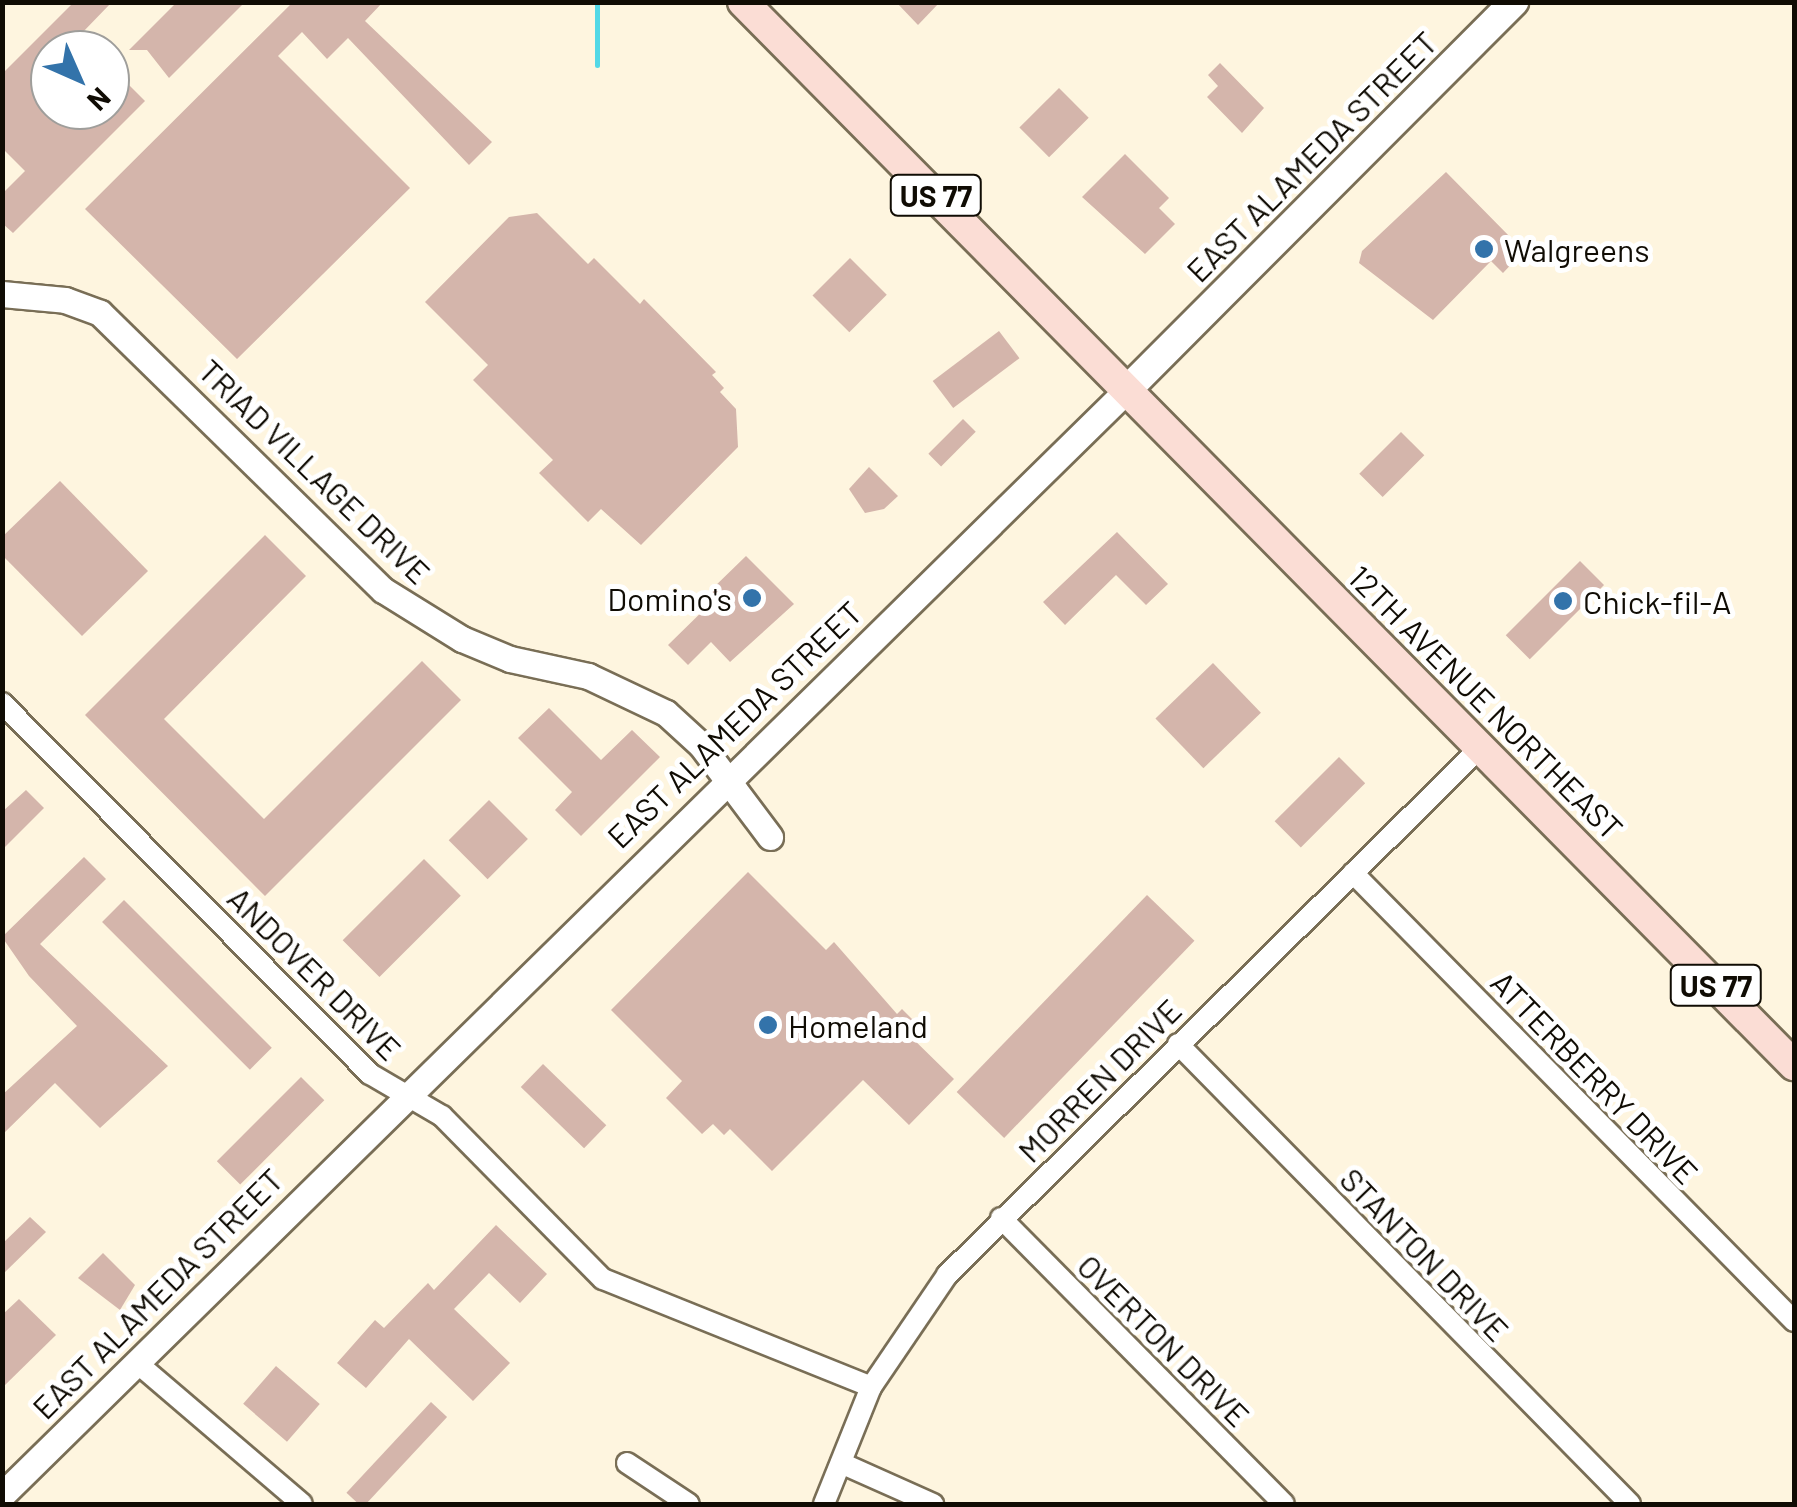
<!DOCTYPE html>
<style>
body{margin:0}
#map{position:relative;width:1797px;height:1507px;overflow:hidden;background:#fef5df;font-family:Barlow,sans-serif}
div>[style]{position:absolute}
.stream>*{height:5px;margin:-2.5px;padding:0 2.5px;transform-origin:2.5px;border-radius:2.5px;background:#53d8e6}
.building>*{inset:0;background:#d4b5ab;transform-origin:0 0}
.roads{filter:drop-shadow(2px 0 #796e56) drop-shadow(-2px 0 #796e56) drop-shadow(0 2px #796e56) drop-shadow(0 -2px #796e56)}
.minor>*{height:20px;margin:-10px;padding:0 10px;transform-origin:10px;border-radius:10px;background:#fff}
.tertiary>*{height:25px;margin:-12.5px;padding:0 12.5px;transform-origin:12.5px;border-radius:12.5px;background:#fff}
.secondary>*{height:28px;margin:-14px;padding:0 14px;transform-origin:14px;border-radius:14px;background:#fff}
.primary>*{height:30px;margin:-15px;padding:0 15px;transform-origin:15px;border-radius:15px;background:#fbddd5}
.dots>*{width:28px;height:28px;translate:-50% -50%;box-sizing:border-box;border:5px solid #fff;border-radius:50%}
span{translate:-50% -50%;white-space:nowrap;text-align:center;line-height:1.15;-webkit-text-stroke:10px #fff;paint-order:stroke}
.shield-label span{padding:2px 8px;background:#fff;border:2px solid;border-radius:8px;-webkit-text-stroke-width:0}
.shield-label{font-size:30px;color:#100c04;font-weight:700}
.street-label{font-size:32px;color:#100c04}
.poi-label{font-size:32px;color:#100c04}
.left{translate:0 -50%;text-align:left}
.right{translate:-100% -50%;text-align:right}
.frame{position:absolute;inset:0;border:5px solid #100c04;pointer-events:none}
.north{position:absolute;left:30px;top:30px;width:100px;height:100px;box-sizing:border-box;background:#fff;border:2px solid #9f9e9b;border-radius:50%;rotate:135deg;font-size:28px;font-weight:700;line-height:40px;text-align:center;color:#100c04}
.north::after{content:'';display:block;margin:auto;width:35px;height:45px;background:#3373aa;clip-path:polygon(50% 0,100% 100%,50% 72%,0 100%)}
</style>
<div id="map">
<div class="stream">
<div style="left:597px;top:2px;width:63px;rotate:90deg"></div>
</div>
<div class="building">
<div style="clip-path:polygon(74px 2px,112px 2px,81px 34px,97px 50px,50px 50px,50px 110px,110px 110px,110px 87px,120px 76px,145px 101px,13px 233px,2px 223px,2px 194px,25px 171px,2px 148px,2px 74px)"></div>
<div style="clip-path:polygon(177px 2px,245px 2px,169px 78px,147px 50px,129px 50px)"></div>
<div style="clip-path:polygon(293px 2px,383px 2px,365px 21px,492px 142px,469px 165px,348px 38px,327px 59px,302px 32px,278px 56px,410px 188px,237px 359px,85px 209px)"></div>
<div style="clip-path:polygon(896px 2px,940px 2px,918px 25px)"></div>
<div style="clip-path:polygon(1220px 63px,1264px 108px,1242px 133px,1207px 97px,1218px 86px,1208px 75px)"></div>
<div style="left:1059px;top:88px;width:42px;height:56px;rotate:45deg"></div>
<div style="clip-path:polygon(1125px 154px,1169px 198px,1159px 208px,1175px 224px,1145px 254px,1082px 197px)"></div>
<div style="clip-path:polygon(1446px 172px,1513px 240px,1509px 244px,1520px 255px,1503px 273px,1491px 261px,1433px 320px,1359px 263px,1362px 251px)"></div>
<div style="clip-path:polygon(537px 213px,588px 264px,594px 258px,640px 304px,644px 299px,716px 372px,712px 375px,724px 388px,720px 392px,736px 409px,738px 447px,641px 545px,601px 509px,588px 522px,539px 473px,553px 460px,473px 380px,488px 365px,425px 302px,509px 217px)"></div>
<div style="left:850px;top:258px;width:52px;height:53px;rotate:45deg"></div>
<div style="left:999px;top:331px;width:34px;height:83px;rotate:53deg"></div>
<div style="left:963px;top:419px;width:18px;height:49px;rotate:45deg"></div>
<div style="left:1401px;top:432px;width:33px;height:59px;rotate:45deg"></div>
<div style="clip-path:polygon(869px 467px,898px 496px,884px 509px,865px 513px,849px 489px)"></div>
<div style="clip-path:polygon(60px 481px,148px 571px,82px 636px,2px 555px,2px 537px)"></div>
<div style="clip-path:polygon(1117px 532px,1168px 584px,1146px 605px,1116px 575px,1065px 625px,1043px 602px)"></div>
<div style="clip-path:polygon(265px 535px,306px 576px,164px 719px,264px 819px,422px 661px,461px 700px,265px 896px,85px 715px)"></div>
<div style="clip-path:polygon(746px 556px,794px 604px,730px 662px,711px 642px,688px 665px,668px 645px,717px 597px,710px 591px)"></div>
<div style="left:1580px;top:561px;width:34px;height:105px;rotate:45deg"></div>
<div style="left:1213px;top:663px;width:69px;height:80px;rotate:46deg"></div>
<div style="clip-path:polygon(549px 708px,601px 760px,632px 730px,660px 757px,581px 836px,555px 810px,572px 792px,518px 738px)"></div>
<div style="left:1339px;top:757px;width:37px;height:91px;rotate:45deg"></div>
<div style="clip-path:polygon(26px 790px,44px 808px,2px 850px,2px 812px)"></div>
<div style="left:489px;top:800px;width:55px;height:57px;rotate:45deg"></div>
<div style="clip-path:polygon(84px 857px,106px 879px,40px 944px,168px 1066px,100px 1128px,55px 1083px,2px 1135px,2px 1095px,77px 1026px,29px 976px,2px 937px)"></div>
<div style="left:424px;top:859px;width:52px;height:115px;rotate:45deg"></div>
<div style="clip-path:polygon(748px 872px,826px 950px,834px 942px,897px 1014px,902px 1009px,914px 1021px,904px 1030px,954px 1079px,909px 1125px,863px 1080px,772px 1171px,730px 1129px,724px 1135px,713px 1124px,702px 1134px,666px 1098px,682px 1081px,611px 1010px)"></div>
<div style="left:1147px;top:895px;width:66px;height:274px;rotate:44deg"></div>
<div style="left:124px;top:900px;width:209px;height:31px;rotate:45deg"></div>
<div style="left:543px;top:1064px;width:88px;height:32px;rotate:44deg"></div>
<div style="left:301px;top:1077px;width:33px;height:119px;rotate:45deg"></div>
<div style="clip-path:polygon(30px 1217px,46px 1232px,2px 1275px,2px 1244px)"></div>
<div style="clip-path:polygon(496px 1225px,547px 1274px,520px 1303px,489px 1273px,454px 1309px,510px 1363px,473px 1401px,409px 1339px,366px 1388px,337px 1363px,375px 1320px,384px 1328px,428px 1283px,434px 1290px)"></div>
<div style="clip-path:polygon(103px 1253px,135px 1285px,120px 1310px,78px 1278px)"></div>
<div style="clip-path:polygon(19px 1299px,56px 1335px,2px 1388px,2px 1315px)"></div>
<div style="left:276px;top:1366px;width:58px;height:50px;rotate:41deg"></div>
<div style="left:431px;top:1402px;width:22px;height:124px;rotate:43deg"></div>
</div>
<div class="roads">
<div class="minor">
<div style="left:2px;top:703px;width:523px;rotate:45.23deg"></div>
<div style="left:370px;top:1074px;width:83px;rotate:30.3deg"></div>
<div style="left:442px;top:1116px;width:229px;rotate:45.4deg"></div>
<div style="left:603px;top:1279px;width:289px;rotate:21.9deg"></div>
<div style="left:1353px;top:873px;width:629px;rotate:45.45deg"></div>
<div style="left:1178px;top:1044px;width:645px;rotate:45.5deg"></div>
<div style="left:1001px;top:1218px;width:402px;rotate:45.3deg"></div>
<div style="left:136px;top:1362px;width:218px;rotate:40.5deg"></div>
<div style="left:627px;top:1463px;width:74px;rotate:33.5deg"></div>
<div style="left:841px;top:1463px;width:101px;rotate:24deg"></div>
<div style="left:824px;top:1504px;width:126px;rotate:-68.1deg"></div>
<div style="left:871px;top:1387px;width:135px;rotate:-55.8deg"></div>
<div style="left:947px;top:1275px;width:751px;rotate:-44.68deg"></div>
</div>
<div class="tertiary">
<div style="left:2px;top:294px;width:63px;rotate:5.4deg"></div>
<div style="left:65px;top:300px;width:37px;rotate:20deg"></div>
<div style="left:100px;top:313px;width:396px;rotate:44.4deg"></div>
<div style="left:383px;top:590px;width:93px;rotate:31.8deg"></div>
<div style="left:462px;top:639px;width:52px;rotate:22.6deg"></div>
<div style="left:510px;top:659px;width:80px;rotate:12.3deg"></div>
<div style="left:588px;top:676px;width:86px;rotate:25.4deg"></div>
<div style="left:666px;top:713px;width:47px;rotate:42.4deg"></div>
<div style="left:701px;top:745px;width:115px;rotate:53.1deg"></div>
<div style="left:2px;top:1495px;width:1578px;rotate:-44.49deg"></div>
</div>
<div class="secondary">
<div style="left:1128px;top:389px;width:547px;rotate:-45.07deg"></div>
</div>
<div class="primary">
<div style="left:743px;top:2px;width:1495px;rotate:45.33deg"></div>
</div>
</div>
<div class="dots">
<div style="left:1484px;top:249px;background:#3373aa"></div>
<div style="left:752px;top:598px;background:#3373aa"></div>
<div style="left:1563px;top:601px;background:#3373aa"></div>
<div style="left:768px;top:1025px;background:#3373aa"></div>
</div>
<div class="shield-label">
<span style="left:936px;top:195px">US 77</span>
<span style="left:1716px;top:985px">US 77</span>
</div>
<div class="street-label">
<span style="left:1311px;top:156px;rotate:-45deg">EAST ALAMEDA STREET</span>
<span style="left:315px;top:471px;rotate:44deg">TRIAD VILLAGE DRIVE</span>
<span style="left:1486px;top:702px;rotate:45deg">12TH AVENUE NORTHEAST</span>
<span style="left:734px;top:724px;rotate:-44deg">EAST ALAMEDA STREET</span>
<span style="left:315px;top:973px;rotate:45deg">ANDOVER DRIVE</span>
<span style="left:1595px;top:1077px;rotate:46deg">ATTERBERRY DRIVE</span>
<span style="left:1099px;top:1080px;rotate:-45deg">MORREN DRIVE</span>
<span style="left:1425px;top:1254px;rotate:46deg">STANTON DRIVE</span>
<span style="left:157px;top:1293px;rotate:-45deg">EAST ALAMEDA STREET</span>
<span style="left:1164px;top:1340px;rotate:45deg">OVERTON DRIVE</span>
</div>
<div class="poi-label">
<span class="left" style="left:1504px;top:249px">Walgreens</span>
<span class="right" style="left:732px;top:598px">Domino's</span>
<span class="left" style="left:1583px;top:601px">Chick-fil-A</span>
<span class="left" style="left:788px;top:1025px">Homeland</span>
</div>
<div class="frame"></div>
<div class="north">N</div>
</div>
